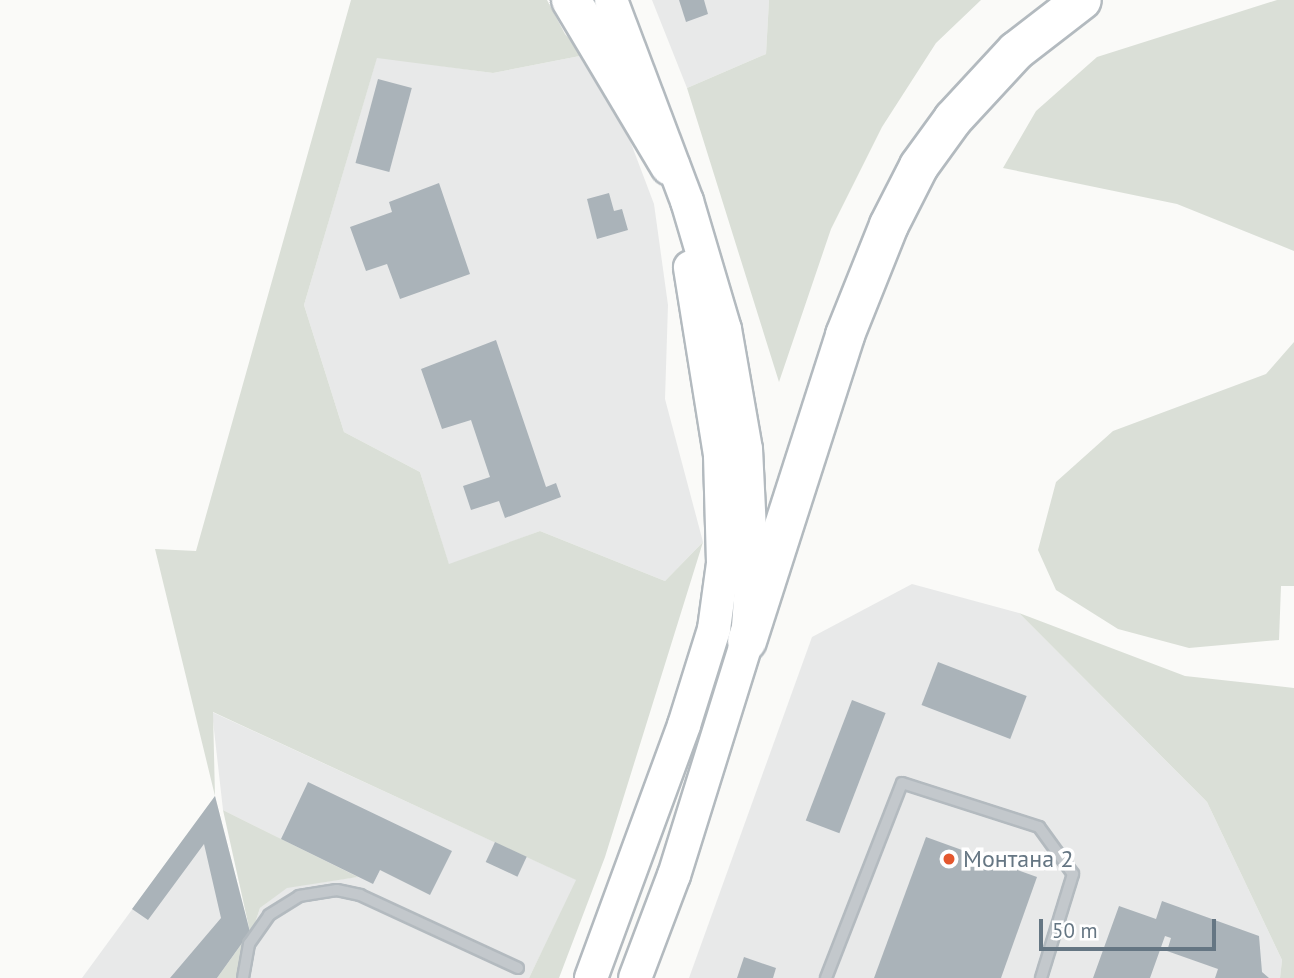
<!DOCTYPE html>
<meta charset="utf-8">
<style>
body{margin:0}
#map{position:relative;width:1294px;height:978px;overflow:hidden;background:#fafaf8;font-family:"PT Sans",sans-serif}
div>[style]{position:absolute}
.built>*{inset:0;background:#e8e9e9}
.green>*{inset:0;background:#dadfd7}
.building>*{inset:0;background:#aab3b9;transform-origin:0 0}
.roads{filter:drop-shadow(2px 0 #b3babf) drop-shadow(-2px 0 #b3babf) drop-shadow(0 2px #b3babf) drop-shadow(0 -2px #b3babf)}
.lane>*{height:10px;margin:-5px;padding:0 5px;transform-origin:5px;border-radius:5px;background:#c3c8cc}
.secondary>*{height:32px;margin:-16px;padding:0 16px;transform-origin:16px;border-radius:16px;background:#fff}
.highway>*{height:38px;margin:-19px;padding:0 19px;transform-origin:19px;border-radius:19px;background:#fff}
.dots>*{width:19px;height:19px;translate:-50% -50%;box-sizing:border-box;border:4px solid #fff;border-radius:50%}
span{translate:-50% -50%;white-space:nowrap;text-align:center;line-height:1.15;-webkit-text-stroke:7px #fff;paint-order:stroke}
.poi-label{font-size:24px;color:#657683}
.left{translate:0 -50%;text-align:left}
.scale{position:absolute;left:1039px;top:919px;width:177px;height:32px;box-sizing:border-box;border:4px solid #657683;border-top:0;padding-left:9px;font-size:21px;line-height:24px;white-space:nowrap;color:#657683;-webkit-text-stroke:5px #fff;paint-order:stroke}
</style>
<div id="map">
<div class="built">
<div style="clip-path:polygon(652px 0,769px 0,766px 54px,687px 88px)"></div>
<div style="clip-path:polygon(585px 55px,626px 130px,654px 204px,668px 305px,665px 399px,703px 542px,665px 581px,540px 531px,449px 565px,420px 472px,344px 432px,304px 305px,377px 57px,493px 73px)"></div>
<div style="clip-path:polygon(912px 584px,1019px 613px,1207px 802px,1282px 960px,1280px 978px,689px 978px,812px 637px)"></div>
<div style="clip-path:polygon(212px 712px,577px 880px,529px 978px,237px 978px,260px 908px,287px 887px,357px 877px,223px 810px)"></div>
<div style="clip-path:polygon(215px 796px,250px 932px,217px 978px,82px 978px)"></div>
</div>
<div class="green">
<div style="clip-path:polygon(351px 0,547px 0,565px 34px,585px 55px,493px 73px,377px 58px,304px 305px,344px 432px,420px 472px,449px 564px,540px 531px,665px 581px,703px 542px,605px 857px,559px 978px,529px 978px,576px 880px,213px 712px,215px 796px,155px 549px,196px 551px)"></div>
<div style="clip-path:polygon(769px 0,981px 0,936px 43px,882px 127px,831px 229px,779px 382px,687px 88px,766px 54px)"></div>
<div style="clip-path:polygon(1277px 0,1294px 0,1294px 251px,1177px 204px,1003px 168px,1036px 111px,1097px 57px)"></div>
<div style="clip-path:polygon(1294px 342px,1294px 586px,1281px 586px,1279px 640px,1189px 648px,1118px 629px,1056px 590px,1038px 550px,1056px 482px,1113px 431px,1266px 374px)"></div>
<div style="clip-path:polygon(1019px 613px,1185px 676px,1294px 688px,1294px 978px,1280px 978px,1282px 960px,1207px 802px)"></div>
<div style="clip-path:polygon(223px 810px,358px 877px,287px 888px,260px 908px,237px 978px,217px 978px,250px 932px)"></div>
</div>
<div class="building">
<div style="clip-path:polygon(679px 0,704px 0,708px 14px,686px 22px)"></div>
<div style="left:378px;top:79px;width:35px;height:87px;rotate:15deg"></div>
<div style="clip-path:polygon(439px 183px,470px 274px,400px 299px,387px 264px,366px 271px,350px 227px,392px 212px,389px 202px)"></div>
<div style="clip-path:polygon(609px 193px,614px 211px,622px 209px,628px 230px,597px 239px,587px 199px)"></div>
<div style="clip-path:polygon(496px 340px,546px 487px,556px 483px,561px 497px,505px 518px,499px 501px,471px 510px,463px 486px,490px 477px,471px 420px,442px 429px,421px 369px)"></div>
<div style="left:938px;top:662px;width:95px;height:46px;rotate:21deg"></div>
<div style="left:852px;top:700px;width:36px;height:129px;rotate:21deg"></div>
<div style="clip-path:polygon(308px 782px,452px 851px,430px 895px,380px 870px,373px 884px,281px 839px)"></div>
<div style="clip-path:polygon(215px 796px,250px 932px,217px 978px,170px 978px,221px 918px,204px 844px,148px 920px,132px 909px)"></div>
<div style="clip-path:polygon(926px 837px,1037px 877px,1001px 978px,874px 978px)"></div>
<div style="left:495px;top:842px;width:35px;height:22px;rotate:25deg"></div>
<div style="clip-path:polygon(1162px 901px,1259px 936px,1262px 972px,1269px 978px,1215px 978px,1218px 969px,1167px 951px,1171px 938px,1165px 936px,1150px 978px,1093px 978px,1119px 906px,1156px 919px)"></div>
<div style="clip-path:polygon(744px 957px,776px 968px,773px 978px,737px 978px)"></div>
</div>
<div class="roads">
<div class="lane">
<div style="left:243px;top:978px;width:35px;rotate:-80deg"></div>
<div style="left:249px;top:944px;width:35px;rotate:-55deg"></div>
<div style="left:269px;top:915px;width:36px;rotate:-32deg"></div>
<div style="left:299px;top:896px;width:38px;rotate:-9deg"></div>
<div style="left:337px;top:890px;width:24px;rotate:12deg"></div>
<div style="left:360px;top:895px;width:174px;rotate:24.8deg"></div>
<div style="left:826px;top:978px;width:209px;rotate:-68.7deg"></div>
<div style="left:902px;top:783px;width:144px;rotate:17.8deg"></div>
<div style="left:1039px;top:827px;width:58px;rotate:54.1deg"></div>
<div style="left:1073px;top:874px;width:109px;rotate:107.1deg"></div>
</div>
<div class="secondary">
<div style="left:611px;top:0;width:215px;rotate:69.3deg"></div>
<div style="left:687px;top:201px;width:134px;rotate:73.5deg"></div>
<div style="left:725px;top:329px;width:122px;rotate:80.1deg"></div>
<div style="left:746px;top:449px;width:121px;rotate:87.2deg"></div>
<div style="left:752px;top:570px;width:71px;rotate:94deg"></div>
<div style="left:747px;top:641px;width:245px;rotate:107.3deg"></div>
<div style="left:674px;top:875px;width:110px;rotate:110.7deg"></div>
<div style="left:591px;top:978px;width:270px;rotate:-69.8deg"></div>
<div style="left:684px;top:725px;width:101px;rotate:-72.6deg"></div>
<div style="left:714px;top:629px;width:67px;rotate:-82.2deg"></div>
<div style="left:723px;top:563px;width:108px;rotate:-91.6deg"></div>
<div style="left:720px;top:455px;width:190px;rotate:-99.1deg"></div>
</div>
<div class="highway">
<div style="left:571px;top:0;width:193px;rotate:59.2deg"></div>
<div style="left:747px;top:641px;width:321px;rotate:-72.2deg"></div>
<div style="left:845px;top:335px;width:118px;rotate:-68.2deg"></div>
<div style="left:889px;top:225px;width:66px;rotate:-63deg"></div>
<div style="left:919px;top:166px;width:58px;rotate:-54.1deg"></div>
<div style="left:953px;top:119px;width:93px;rotate:-47.2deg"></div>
<div style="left:1016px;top:51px;width:83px;rotate:-37.7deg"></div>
</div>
</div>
<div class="dots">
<div style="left:949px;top:859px;background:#e4572e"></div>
</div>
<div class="poi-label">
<span class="left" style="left:963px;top:859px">Монтана 2</span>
</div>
<div class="scale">50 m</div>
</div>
